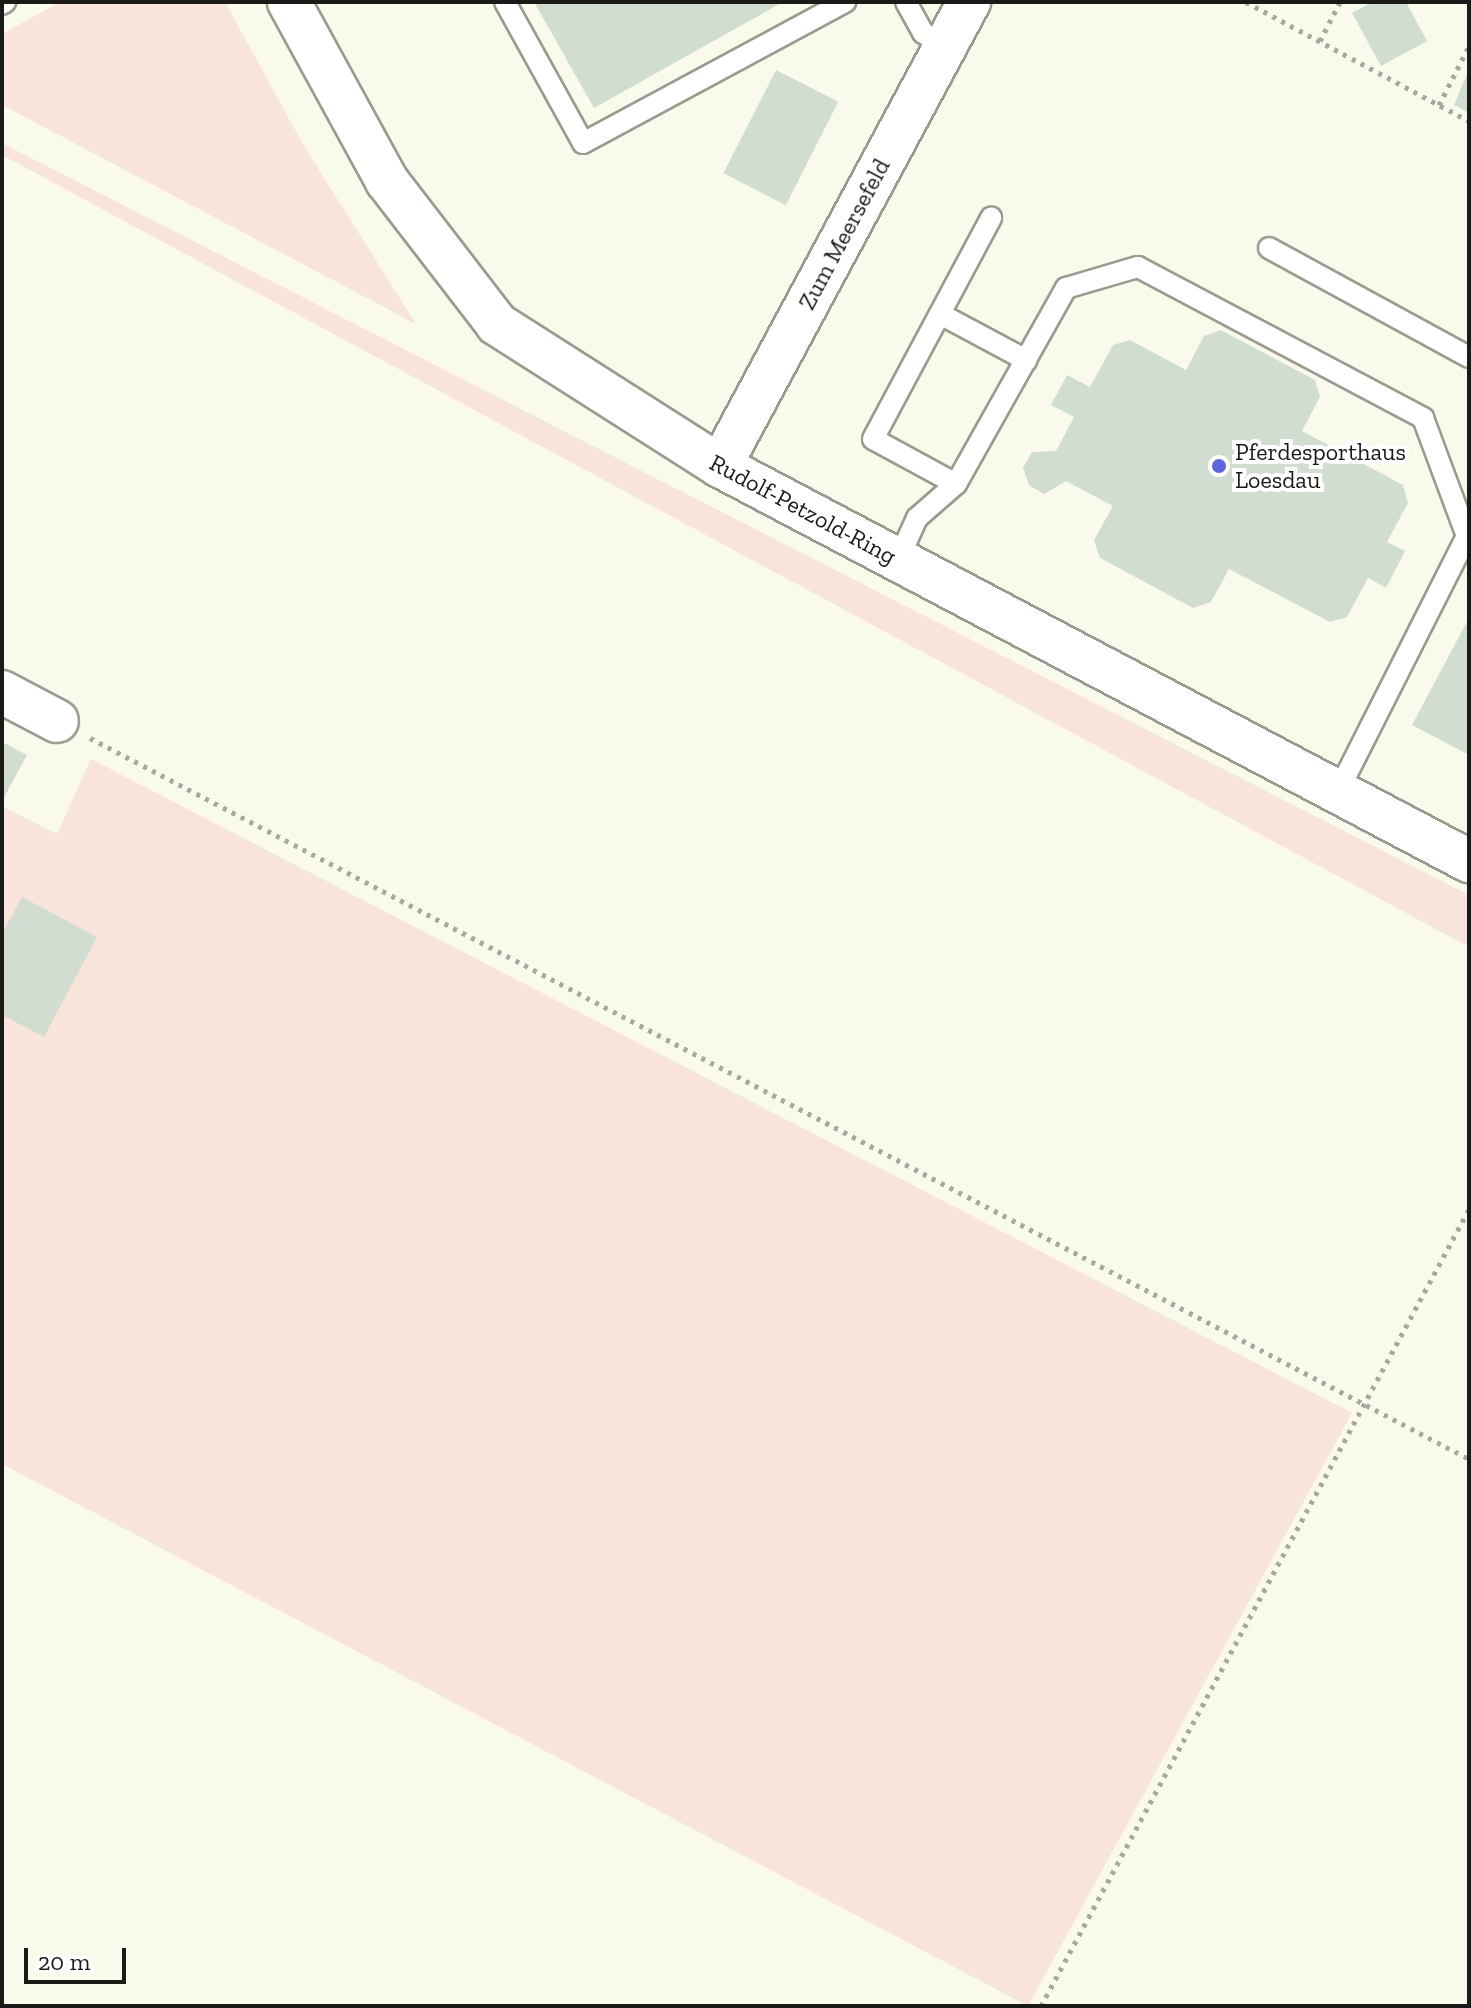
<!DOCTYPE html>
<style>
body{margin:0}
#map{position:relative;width:1471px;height:2008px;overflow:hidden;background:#f9faec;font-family:"Zilla Slab",serif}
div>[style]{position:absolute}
.green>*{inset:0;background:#f9e4db}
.building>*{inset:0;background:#d2ddd2;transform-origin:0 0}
.path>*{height:5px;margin-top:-2.5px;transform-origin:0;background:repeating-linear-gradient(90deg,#a8a99e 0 4px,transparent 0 10px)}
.roads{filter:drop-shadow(2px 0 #9a9b8e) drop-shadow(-2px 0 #9a9b8e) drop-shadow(0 2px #9a9b8e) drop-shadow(0 -2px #9a9b8e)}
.service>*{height:20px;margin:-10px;padding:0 10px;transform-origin:10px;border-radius:10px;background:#fff}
.minor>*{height:42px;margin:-21px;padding:0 21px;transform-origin:21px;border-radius:21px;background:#fff}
.dots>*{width:22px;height:22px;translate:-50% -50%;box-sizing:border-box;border:4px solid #fff;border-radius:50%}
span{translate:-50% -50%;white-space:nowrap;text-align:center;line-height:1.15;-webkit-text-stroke:8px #fff;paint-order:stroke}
.street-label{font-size:24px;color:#1a1b16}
.poi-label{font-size:24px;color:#1a1b16}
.left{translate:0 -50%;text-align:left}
.frame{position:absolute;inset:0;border:4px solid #1a1b16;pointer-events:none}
.scale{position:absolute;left:24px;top:1948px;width:102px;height:36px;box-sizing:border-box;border:4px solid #1a1b16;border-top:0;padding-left:10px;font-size:24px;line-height:28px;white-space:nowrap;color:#1a1b16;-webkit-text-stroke:6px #fff;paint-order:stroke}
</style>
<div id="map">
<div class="green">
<div style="clip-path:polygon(60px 2px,225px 2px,304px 146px,416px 324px,2px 105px,2px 34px)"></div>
<div style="clip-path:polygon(2px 143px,1469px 895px,1469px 947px,2px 155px)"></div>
<div style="clip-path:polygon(91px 759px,1352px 1413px,1028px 2006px,2px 1464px,2px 806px,57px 834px)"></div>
</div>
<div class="building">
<div style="clip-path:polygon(534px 2px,783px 2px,594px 108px)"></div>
<div style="clip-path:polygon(1373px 2px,1406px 2px,1427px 41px,1381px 66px,1352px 13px)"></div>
<div style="clip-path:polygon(1469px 69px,1469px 113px,1454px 105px)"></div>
<div style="left:776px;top:70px;width:70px;height:116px;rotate:27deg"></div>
<div style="clip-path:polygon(1221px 330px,1315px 380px,1320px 397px,1302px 431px,1403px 485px,1408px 503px,1387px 542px,1405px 551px,1386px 588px,1368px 578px,1347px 617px,1330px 622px,1229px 569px,1211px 602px,1193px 608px,1100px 558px,1094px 540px,1113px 506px,1066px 481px,1044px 494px,1029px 485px,1023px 468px,1032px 452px,1056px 451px,1074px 417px,1051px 405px,1067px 375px,1090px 387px,1113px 345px,1130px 340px,1186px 370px,1204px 336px)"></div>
<div style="clip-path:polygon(1469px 618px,1469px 755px,1412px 725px)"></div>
<div style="clip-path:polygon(2px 742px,27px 755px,2px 801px)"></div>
<div style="clip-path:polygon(22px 897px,97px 937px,44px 1037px,2px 1015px,2px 934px)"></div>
</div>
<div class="path">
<div style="left:1246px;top:2px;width:253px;rotate:28.1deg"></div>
<div style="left:1320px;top:41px;width:44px;rotate:-62.9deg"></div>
<div style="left:1439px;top:105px;width:66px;rotate:-63deg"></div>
<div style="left:90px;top:738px;width:1556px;rotate:27.6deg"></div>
<div style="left:1041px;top:2006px;width:905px;rotate:-61.76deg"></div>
</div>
<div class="roads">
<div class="service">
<div style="left:505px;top:2px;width:161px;rotate:61deg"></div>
<div style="left:583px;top:143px;width:298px;rotate:-28.3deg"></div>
<div style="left:906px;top:2px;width:35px;rotate:61deg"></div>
<div style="left:923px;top:33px;width:25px;rotate:27deg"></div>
<div style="left:2px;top:4px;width:4px;rotate:-34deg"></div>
<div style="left:1269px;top:248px;width:228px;rotate:28.6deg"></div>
<div style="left:940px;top:314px;width:98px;rotate:28.1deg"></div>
<div style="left:956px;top:484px;width:94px;rotate:-151.5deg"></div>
<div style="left:873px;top:439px;width:251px;rotate:-61.9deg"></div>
<div style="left:898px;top:560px;width:46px;rotate:-65.7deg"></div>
<div style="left:917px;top:518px;width:52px;rotate:-41.1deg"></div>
<div style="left:956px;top:484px;width:225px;rotate:-60.7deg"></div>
<div style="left:1066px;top:288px;width:75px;rotate:-16.3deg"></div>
<div style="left:1138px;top:267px;width:323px;rotate:27.9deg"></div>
<div style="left:1423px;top:418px;width:126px;rotate:69.6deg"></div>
<div style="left:1467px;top:536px;width:286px;rotate:116.8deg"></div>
</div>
<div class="minor">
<div style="left:289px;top:2px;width:204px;rotate:61.3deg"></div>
<div style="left:387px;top:181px;width:180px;rotate:52.4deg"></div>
<div style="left:497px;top:324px;width:264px;rotate:32.5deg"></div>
<div style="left:720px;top:466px;width:847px;rotate:27.81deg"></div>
<div style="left:720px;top:466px;width:527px;rotate:-61.78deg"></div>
<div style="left:2px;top:692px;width:62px;rotate:27.8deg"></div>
</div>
</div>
<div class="dots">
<div style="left:1219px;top:466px;background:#5c65dc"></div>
</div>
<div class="street-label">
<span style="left:844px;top:234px;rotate:-62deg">Zum Meersefeld</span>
<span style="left:803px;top:509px;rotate:28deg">Rudolf-Petzold-Ring</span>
</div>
<div class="poi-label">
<span class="left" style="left:1235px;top:466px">Pferdesporthaus<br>Loesdau</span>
</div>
<div class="frame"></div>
<div class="scale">20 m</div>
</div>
